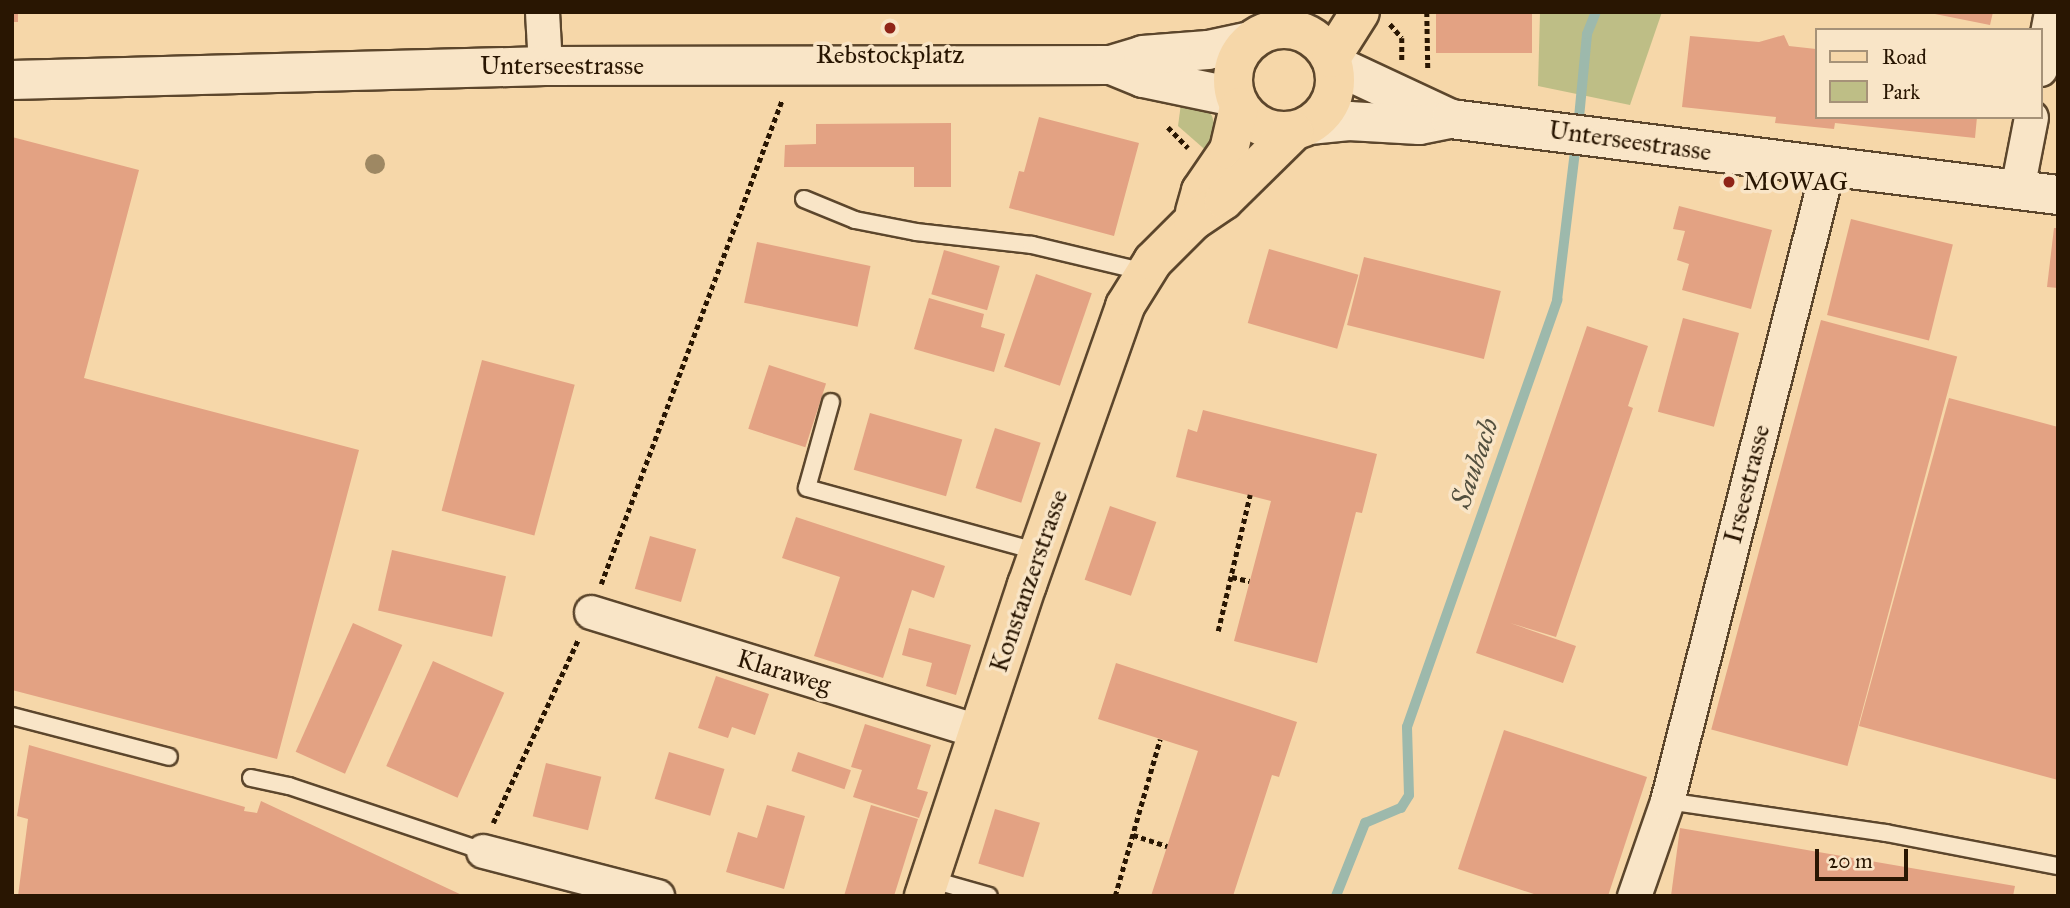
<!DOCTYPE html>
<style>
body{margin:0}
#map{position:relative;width:2070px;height:908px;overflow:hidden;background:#f6d7a9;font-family:"IM FELL Great Primer",serif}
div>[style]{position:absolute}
.green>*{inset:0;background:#bebe86}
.stream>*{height:10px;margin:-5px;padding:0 5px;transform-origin:5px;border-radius:5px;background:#9db9ac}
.building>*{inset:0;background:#e3a283;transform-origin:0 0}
.path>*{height:4.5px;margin-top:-2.25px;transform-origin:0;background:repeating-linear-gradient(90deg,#291602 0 5px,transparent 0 8.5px)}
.roads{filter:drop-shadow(2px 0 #5c462c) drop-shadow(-2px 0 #5c462c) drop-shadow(0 2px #5c462c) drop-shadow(0 -2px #5c462c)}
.lane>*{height:16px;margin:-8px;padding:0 8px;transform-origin:8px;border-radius:8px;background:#f9e5c7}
.street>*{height:33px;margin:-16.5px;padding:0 16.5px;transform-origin:16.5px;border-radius:16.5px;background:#f9e5c7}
.secondary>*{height:38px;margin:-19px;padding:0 19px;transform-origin:19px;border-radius:19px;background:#f9e5c7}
.primary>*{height:38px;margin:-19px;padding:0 19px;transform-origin:19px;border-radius:19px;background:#f6d7a9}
.primary>.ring{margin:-19px;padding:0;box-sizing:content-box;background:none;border:38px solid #f6d7a9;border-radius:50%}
.trees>*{width:20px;height:20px;margin:-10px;border-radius:50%;background:#9e8863}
.dots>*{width:19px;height:19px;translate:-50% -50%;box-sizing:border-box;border:4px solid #f9e5c7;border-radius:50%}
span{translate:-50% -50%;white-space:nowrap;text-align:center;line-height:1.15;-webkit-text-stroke:7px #f9e5c7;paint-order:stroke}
.poi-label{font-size:26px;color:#291602}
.left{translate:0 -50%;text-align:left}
.street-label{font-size:26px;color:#291602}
.water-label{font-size:28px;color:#524f3e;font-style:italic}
.frame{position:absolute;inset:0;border:14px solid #291602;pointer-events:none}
.legend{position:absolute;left:1815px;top:28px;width:228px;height:91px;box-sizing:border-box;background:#f9e5c7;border:2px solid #a69278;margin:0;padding:9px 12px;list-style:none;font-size:21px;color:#291602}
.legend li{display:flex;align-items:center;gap:14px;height:35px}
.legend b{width:35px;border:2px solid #a69278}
.scale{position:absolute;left:1815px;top:849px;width:93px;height:32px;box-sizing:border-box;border:4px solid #291602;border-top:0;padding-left:9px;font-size:21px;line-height:24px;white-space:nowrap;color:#291602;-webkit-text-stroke:5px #f9e5c7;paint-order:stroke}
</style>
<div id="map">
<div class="green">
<div style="clip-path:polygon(1540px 12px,1662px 12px,1630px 105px,1538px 86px)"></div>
<div style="clip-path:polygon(1182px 96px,1207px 109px,1212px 116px,1215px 126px,1210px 154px,1178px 126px)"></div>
</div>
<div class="stream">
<div style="left:1578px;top:128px;width:94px;rotate:-84.5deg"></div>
<div style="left:1587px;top:34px;width:24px;rotate:-68deg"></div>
<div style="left:1336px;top:896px;width:79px;rotate:-68.3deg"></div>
<div style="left:1365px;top:823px;width:39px;rotate:-23deg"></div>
<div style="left:1401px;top:808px;width:15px;rotate:-58deg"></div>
<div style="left:1409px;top:795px;width:68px;rotate:-91.7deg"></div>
<div style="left:1407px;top:727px;width:453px;rotate:-70.6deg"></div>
<div style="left:1557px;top:300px;width:158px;rotate:-83.1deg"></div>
</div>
<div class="building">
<div style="left:12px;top:12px;width:6px;height:10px"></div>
<div style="left:1436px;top:12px;width:96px;height:41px"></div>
<div style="clip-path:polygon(1925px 12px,1993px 12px,1990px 25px)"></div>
<div style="clip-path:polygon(1784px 35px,1789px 46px,1816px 49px,1816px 117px,1977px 117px,1975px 138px,1835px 123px,1834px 129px,1775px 123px,1776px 117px,1682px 107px,1690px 36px,1759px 42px)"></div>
<div style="clip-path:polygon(1039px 117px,1139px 143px,1114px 236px,1009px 208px,1019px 171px,1024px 172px)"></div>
<div style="clip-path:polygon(951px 123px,951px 187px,914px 187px,914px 167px,784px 167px,785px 145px,816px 144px,816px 124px)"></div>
<div style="clip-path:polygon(12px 137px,139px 170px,84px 378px,359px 450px,277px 759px,12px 690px)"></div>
<div style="clip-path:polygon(1679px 206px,1772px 230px,1751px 309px,1682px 290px,1689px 264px,1677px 260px,1685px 231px,1673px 229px)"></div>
<div style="left:1851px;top:219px;width:105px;height:99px;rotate:14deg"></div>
<div style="clip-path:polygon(2054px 228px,2058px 228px,2058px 288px,2047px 287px)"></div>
<div style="left:757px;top:242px;width:116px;height:62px;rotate:12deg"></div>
<div style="left:1269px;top:249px;width:93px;height:77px;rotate:16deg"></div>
<div style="left:944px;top:250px;width:58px;height:46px;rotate:16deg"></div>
<div style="left:1364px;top:257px;width:141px;height:70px;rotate:14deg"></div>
<div style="left:1036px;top:274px;width:59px;height:98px;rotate:19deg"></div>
<div style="clip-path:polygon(929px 298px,984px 314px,981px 327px,1005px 334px,994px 372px,914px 349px)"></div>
<div style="left:1683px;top:318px;width:58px;height:97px;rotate:15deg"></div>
<div style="left:1821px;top:320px;width:141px;height:424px;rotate:15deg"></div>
<div style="clip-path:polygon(1587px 326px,1648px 346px,1628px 406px,1633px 408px,1556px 637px,1510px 623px,1576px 646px,1563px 683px,1476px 653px)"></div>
<div style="left:482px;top:360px;width:96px;height:156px;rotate:15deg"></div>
<div style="left:769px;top:365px;width:60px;height:67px;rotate:18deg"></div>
<div style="clip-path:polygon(1949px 398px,2058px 427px,2058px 780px,1859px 726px)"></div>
<div style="clip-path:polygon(1203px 410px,1377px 454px,1362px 513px,1356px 512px,1317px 663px,1234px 641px,1271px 501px,1176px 477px,1188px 429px,1197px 432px)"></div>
<div style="left:870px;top:413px;width:96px;height:59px;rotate:16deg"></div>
<div style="left:995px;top:428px;width:48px;height:63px;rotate:18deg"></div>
<div style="left:1110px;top:506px;width:49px;height:78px;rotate:19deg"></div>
<div style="clip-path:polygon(796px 517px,945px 566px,934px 598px,912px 590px,883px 678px,814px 656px,840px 577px,782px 558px)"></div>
<div style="left:650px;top:536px;width:48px;height:55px;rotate:16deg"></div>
<div style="left:392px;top:550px;width:117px;height:62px;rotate:13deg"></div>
<div style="left:353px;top:623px;width:54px;height:141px;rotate:24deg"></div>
<div style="clip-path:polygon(909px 628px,971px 645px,956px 695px,926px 686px,932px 663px,902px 655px)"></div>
<div style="left:433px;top:661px;width:78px;height:115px;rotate:24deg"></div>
<div style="clip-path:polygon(1116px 663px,1297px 722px,1279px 777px,1272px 775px,1233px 896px,1151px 896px,1198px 751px,1098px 719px)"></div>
<div style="clip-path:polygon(716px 676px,769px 694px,755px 735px,732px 727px,728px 738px,698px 728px)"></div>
<div style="clip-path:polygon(865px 724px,931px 745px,917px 789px,928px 792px,919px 818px,853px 797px,862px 770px,851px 767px)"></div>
<div style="clip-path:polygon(1504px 730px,1647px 777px,1608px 896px,1540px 896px,1458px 869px)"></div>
<div style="clip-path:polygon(29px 745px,245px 807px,244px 811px,257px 813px,261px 801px,464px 896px,18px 896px,28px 819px,17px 816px)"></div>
<div style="left:669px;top:752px;width:58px;height:49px;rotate:17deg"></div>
<div style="left:798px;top:752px;width:56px;height:20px;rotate:19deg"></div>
<div style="left:546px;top:763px;width:57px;height:55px;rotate:14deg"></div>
<div style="clip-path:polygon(767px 805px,805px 816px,784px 889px,726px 872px,738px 832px,757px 838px)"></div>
<div style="clip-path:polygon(871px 805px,918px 819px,894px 896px,844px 896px)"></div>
<div style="left:995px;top:809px;width:47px;height:57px;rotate:17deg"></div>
<div style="clip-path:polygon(1680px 828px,2015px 886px,2013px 896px,1671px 896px)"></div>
</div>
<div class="path">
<div style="left:1427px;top:12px;width:59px;rotate:89deg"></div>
<div style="left:1390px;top:24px;width:18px;rotate:49deg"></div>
<div style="left:1402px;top:38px;width:22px;rotate:90deg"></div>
<div style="left:1168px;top:127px;width:29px;rotate:46deg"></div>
<div style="left:1232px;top:577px;width:18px;rotate:13deg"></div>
<div style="left:601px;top:584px;width:517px;rotate:-69.5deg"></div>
<div style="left:1218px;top:631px;width:140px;rotate:-76.8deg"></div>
<div style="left:493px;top:823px;width:202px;rotate:-65.1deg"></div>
<div style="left:1133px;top:835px;width:36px;rotate:18deg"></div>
<div style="left:1115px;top:896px;width:163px;rotate:-74deg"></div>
</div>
<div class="roads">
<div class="lane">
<div style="left:804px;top:199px;width:55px;rotate:22.4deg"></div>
<div style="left:855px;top:220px;width:62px;rotate:11.1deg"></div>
<div style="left:916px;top:232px;width:117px;rotate:6.4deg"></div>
<div style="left:1032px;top:245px;width:116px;rotate:13.4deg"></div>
<div style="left:831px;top:402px;width:89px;rotate:105.6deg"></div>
<div style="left:807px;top:488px;width:241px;rotate:15.4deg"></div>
<div style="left:12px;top:716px;width:162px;rotate:14.6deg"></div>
<div style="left:251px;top:778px;width:39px;rotate:12deg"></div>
<div style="left:289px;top:786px;width:205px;rotate:18.5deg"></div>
<div style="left:1667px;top:801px;width:221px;rotate:8.3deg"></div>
<div style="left:1886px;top:833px;width:175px;rotate:10.9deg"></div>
<div style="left:929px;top:879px;width:62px;rotate:15.8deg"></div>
</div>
<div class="street">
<div style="left:542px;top:12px;width:54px;rotate:86.8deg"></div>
<div style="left:2040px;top:69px;width:58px;rotate:-79.1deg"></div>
<div style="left:2017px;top:189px;width:73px;rotate:-79deg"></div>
<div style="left:591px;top:612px;width:405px;rotate:17.1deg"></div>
<div style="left:483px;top:851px;width:180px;rotate:14.5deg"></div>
<div style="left:1634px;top:896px;width:101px;rotate:-70.8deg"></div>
<div style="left:1667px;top:801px;width:655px;rotate:-75.77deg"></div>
</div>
<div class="secondary">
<div style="left:1333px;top:64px;width:130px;rotate:25deg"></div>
<div style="left:1111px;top:65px;width:35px;rotate:22deg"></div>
<div style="left:1143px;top:78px;width:94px;rotate:11.7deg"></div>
<div style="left:12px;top:80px;width:533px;rotate:-1.5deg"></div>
<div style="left:545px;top:66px;width:566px;rotate:-0.1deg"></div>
<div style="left:1111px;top:65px;width:34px;rotate:-17deg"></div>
<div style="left:1143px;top:55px;width:65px;rotate:-4.4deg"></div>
<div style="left:1208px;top:50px;width:43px;rotate:-12.1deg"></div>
<div style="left:1309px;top:125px;width:40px;rotate:-5.7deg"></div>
<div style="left:1349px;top:121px;width:70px;rotate:3.3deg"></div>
<div style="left:1419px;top:125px;width:33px;rotate:-11deg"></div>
<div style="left:1451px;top:119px;width:612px;rotate:7.14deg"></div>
</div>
<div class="primary">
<div class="ring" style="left:1233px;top:29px;width:64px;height:64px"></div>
<div style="left:1331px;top:58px;width:54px;rotate:-57.8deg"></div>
<div style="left:1195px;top:212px;width:22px;rotate:-74deg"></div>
<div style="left:1201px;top:191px;width:50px;rotate:-55.7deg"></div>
<div style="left:1229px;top:150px;width:44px;rotate:-76.9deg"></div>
<div style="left:924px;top:896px;width:328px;rotate:-71.7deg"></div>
<div style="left:1027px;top:585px;width:296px;rotate:-70.6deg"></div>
<div style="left:1125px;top:306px;width:53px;rotate:-58.1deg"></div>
<div style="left:1153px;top:261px;width:57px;rotate:-45deg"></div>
<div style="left:1193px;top:221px;width:37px;rotate:-34deg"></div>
<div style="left:1224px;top:200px;width:98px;rotate:-44.6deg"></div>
</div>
</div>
<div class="trees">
<div style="left:375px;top:164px"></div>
</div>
<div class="dots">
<div style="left:890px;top:28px;background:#8f2418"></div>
<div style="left:1729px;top:182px;background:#8f2418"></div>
</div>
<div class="poi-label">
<span style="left:890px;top:55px">Rebstockplatz</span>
<span class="left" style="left:1743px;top:182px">MOWAG</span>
</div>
<div class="street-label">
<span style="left:562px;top:66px">Unterseestrasse</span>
<span style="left:1630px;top:141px;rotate:8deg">Unterseestrasse</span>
<span style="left:1747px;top:484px;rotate:-76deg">Irseestrasse</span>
<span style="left:1029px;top:581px;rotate:-71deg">Konstanzerstrasse</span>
<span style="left:784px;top:672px;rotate:17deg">Klaraweg</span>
</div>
<div class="water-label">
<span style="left:1475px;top:463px;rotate:-71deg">Saubach</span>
</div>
<div class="frame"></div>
<ul class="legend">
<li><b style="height:9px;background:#f6d7a9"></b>Road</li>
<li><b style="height:19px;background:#bebe86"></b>Park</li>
</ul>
<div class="scale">20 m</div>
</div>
